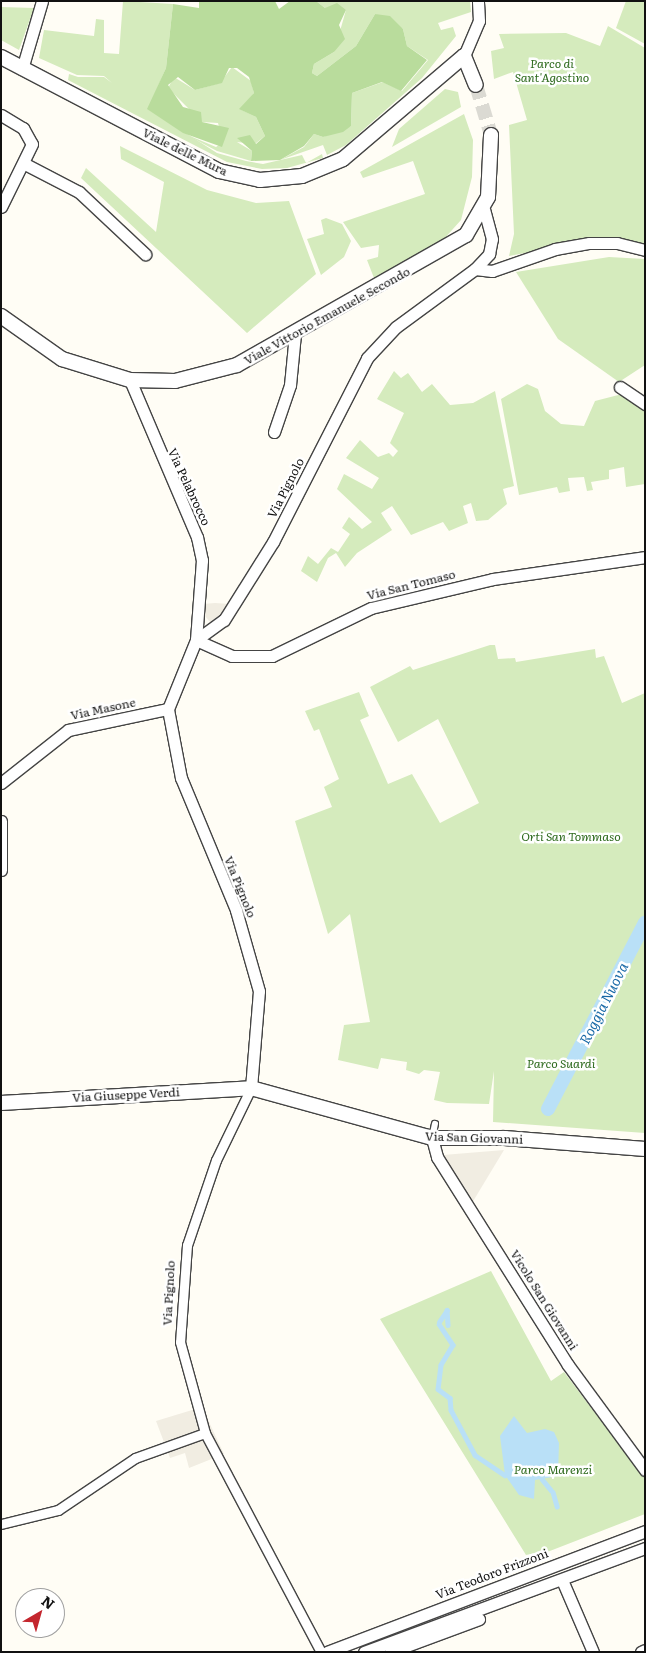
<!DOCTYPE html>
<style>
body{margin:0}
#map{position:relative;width:646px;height:1653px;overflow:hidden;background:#fffdf5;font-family:Literata,serif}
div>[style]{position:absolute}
.green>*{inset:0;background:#d5ebbd}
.forest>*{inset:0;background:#b9dc9c}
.plaza>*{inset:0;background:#f1ede2}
.water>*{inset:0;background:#b9e0f7}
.stream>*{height:4.5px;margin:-2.25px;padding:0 2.25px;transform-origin:2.25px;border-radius:2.25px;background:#b9e0f7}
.canal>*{height:14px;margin:-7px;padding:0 7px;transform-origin:7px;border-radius:7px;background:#b9e0f7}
.tertiary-tunnel>*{height:14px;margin-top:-7px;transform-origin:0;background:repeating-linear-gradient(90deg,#dbdad3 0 14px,transparent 0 21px)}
.roads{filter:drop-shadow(1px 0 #444) drop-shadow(-1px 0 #444) drop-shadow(0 1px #444) drop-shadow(0 -1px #444)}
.service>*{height:5.5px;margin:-2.75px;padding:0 2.75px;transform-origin:2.75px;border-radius:2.75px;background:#fff}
.pedestrian>*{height:9px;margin:-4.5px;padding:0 4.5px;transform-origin:4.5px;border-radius:4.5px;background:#fff}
.minor>*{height:11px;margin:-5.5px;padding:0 5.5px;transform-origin:5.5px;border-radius:5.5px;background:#fff}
.tertiary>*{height:14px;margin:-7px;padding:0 7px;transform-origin:7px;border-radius:7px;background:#fff}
span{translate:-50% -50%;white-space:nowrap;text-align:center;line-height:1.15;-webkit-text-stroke:5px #fff;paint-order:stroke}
.park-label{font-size:12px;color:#2f6b1f;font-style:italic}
.street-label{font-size:12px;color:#111}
.water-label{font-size:14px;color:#1768a6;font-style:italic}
.frame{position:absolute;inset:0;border:2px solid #111;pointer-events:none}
.north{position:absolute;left:15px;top:1588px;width:50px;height:50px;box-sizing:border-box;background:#fff;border:1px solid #a0a0a0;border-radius:50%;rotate:38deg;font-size:14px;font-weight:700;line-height:20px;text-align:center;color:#111}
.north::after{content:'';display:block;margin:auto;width:18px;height:22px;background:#c4262e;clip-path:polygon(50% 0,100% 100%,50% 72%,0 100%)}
</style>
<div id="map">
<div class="green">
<div style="clip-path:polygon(123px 1px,173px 4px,166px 68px,148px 109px,217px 153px,246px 161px,263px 164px,302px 155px,306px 163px,322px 154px,323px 158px,287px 168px,262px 169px,227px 162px,68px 80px,69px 74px,78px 77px,104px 77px,112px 83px,104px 76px,77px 75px,39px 58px,44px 30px,94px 36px,96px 19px,104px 20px,104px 53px,119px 54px)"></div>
<div style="clip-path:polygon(316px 1px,470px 1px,471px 12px,438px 23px,441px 30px,453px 27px,456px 36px,422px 78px,346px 145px,327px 155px,323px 145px,280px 160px,304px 147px,314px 134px,323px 137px,351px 126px,352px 93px,383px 82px,402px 91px,428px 60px,407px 46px,403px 29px,375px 14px,356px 46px,317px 76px,312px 73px,314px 64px,334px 52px,346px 10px,325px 8px)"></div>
<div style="clip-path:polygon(626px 1px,645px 1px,645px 44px,616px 28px)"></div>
<div style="clip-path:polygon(1px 7px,34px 8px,19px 50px,1px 40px)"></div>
<div style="clip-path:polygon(608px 26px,645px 48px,645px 244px,551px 248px,509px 256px,514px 234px,509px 125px,527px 120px,513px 72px,494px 79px,491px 51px,504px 48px,499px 34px,566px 33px,600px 46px)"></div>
<div style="clip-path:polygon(232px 67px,251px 81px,254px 93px,242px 110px,256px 117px,265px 136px,255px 144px,237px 142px,252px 151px,251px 161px,217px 151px,183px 133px,216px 147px,223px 142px,218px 123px,202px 122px,168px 88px,174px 77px,195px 90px,220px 83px)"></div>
<div style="clip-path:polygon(445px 89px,458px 92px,461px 107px,392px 147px,399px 129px)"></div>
<div style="clip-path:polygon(464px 114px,473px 140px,472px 177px,461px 220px,444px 239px,374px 278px,367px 260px,378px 257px,379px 245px,361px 248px,343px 222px,425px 194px,413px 161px,363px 178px,360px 172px)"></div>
<div style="clip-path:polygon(120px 146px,207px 190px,256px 203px,289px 201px,316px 274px,247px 333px,81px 178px,86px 168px,156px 232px,164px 182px,121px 159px)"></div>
<div style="clip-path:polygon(326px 218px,342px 224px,351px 241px,344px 257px,321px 275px,307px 239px,324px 234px,321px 220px)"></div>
<div style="clip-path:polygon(609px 257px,645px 259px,645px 365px,619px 382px,558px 339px,516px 272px)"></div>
<div style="clip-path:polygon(394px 371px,401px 378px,408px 373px,422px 392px,432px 384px,450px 405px,473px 403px,495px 391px,514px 486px,503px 489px,507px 504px,488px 520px,476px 521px,471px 503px,463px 506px,468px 523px,449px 531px,443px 522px,411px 535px,392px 506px,381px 513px,392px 530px,357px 553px,345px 567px,336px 553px,328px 558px,317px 582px,301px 571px,308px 556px,318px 564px,331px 548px,338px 552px,350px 534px,342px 528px,349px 517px,362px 529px,372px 522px,337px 489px,344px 474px,372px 489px,379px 478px,346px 458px,360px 440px,378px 457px,389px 453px,393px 457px,398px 451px,390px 443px,404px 413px,377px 399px)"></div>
<div style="clip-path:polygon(527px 384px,538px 389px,545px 411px,561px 424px,584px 426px,595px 401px,626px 393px,645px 406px,645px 484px,626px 487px,624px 467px,609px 470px,609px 479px,591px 482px,593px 490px,587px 491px,584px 477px,568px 478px,570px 491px,559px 493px,557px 487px,519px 495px,501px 399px)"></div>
<div style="clip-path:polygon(490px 645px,495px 645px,498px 659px,515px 658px,516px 662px,595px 649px,596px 658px,604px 656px,622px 703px,645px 693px,645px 1133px,493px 1122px,494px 1071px,489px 1104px,447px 1103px,434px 1100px,440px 1072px,424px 1070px,419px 1074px,406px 1070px,407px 1062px,381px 1058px,378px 1069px,338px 1060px,344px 1025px,370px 1022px,350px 914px,328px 934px,295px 821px,332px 807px,324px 787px,339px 779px,319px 729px,314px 731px,305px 711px,359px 692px,369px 716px,360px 720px,388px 784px,412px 774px,440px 823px,479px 803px,438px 719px,398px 742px,370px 687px,410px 666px,413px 670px)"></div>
<div style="clip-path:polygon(491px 1271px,551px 1381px,564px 1372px,645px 1479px,645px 1514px,537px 1556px,535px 1553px,526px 1555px,380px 1319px)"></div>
</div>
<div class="forest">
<div style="clip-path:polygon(199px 1px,275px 1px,279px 9px,290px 1px,316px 1px,325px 8px,337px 3px,346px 10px,339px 25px,345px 39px,334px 52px,314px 64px,312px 73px,317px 76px,356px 46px,375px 14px,390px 16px,403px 29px,407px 46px,427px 60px,401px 91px,382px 82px,352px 93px,351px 126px,343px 132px,323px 137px,314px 134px,304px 146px,280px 160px,251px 161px,252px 151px,237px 138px,250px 135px,256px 144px,265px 136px,256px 117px,239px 109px,254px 93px,249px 77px,237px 68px,229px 68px,222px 83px,195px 90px,178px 77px,168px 85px,183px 107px,201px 112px,202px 122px,229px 128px,222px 147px,183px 133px,147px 109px,166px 68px,173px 4px,199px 8px)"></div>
</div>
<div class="plaza">
<div style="clip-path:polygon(203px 604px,215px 603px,230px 604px,221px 618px,211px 623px,204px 615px)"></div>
<div style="clip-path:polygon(504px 1150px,472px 1203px,443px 1155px)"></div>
<div style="clip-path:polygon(202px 1407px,224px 1454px,189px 1468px,185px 1453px,170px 1458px,156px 1421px)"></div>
</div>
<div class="water">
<div style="clip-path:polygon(514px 1416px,527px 1433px,545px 1429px,554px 1432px,559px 1443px,558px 1476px,535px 1480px,534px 1499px,519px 1495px,505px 1475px,500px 1436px)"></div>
</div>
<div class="stream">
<div style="left:447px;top:1310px;width:15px;rotate:86deg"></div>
<div style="left:439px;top:1322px;width:14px;rotate:-56deg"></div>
<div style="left:439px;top:1324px;width:25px;rotate:56deg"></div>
<div style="left:453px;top:1345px;width:23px;rotate:121deg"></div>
<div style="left:441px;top:1365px;width:24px;rotate:97deg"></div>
<div style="left:438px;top:1389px;width:15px;rotate:37deg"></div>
<div style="left:450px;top:1398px;width:12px;rotate:85deg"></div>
<div style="left:451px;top:1410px;width:51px;rotate:61.9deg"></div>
<div style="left:475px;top:1455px;width:36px;rotate:34deg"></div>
<div style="left:542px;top:1479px;width:14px;rotate:51deg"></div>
<div style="left:553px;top:1492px;width:15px;rotate:74deg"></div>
</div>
<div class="canal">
<div style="left:548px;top:1109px;width:210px;rotate:-62.5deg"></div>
</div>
<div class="tertiary-tunnel">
<div style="left:476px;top:85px;width:52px;rotate:73.3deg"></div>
</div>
<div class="roads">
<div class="service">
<div style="left:432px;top:1138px;width:14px;rotate:-78deg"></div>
</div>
<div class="pedestrian">
<div style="left:251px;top:1088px;width:80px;rotate:115.9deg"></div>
<div style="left:216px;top:1160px;width:90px;rotate:108.8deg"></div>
<div style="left:187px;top:1245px;width:97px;rotate:94.1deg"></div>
<div style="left:180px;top:1342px;width:94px;rotate:74.6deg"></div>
<div style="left:205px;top:1433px;width:246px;rotate:62.1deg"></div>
<div style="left:1px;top:1524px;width:59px;rotate:-13.8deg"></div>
<div style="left:58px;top:1510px;width:93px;rotate:-34deg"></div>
<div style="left:135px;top:1458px;width:74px;rotate:-19.7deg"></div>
</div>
<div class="minor">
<div style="left:464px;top:56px;width:38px;rotate:-67deg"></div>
<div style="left:479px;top:21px;width:20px;rotate:-93deg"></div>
<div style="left:22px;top:69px;width:71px;rotate:-73.6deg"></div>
<div style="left:1px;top:115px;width:26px;rotate:31deg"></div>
<div style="left:23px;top:128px;width:18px;rotate:61deg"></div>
<div style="left:32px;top:144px;width:70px;rotate:116.2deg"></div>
<div style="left:25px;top:164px;width:61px;rotate:27.4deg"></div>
<div style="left:79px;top:192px;width:91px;rotate:43.2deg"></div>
<div style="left:475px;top:269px;width:17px;rotate:7deg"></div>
<div style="left:492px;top:271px;width:67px;rotate:-19.2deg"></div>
<div style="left:555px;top:249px;width:35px;rotate:-10deg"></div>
<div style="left:589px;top:243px;width:28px"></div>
<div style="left:617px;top:243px;width:29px;rotate:14deg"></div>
<div style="left:130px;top:380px;width:171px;rotate:66.9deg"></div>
<div style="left:197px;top:537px;width:24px;rotate:78deg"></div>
<div style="left:202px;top:560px;width:80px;rotate:94.3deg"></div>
<div style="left:620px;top:387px;width:30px;rotate:34deg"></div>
<div style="left:274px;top:432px;width:50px;rotate:-71.2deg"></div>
<div style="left:290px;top:385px;width:51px;rotate:-84.4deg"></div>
<div style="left:196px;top:640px;width:39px;rotate:24deg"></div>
<div style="left:232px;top:656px;width:40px"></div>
<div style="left:272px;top:656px;width:110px;rotate:-25.9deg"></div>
<div style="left:371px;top:608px;width:125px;rotate:-13.4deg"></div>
<div style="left:493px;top:579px;width:154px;rotate:-8.2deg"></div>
<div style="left:1px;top:783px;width:85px;rotate:-38.3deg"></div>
<div style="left:68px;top:730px;width:102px;rotate:-11.9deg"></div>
<div style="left:1px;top:821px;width:49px;rotate:90deg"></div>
<div style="left:251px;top:1088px;width:97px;rotate:-85.3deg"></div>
<div style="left:259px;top:991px;width:84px;rotate:-105.9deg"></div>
<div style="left:236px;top:910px;width:143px;rotate:-112.6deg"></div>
<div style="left:181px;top:778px;width:70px;rotate:-100.7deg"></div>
<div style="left:168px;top:709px;width:74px;rotate:-67.9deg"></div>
<div style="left:196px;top:640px;width:34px;rotate:-36deg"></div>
<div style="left:224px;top:620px;width:92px;rotate:-57.9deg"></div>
<div style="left:273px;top:542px;width:207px;rotate:-62.9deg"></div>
<div style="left:367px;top:358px;width:42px;rotate:-46.9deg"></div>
<div style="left:396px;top:327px;width:98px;rotate:-36.3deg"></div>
<div style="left:475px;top:269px;width:21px;rotate:-47deg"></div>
<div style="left:489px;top:254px;width:15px;rotate:-79deg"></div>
<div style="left:492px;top:239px;width:30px;rotate:-105deg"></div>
<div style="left:432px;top:1138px;width:20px;rotate:75deg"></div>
<div style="left:437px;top:1157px;width:246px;rotate:57.8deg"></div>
<div style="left:568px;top:1365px;width:130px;rotate:53.7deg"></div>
<div style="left:562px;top:1580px;width:78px;rotate:66.7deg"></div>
<div style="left:327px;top:1652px;width:340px;rotate:-20.8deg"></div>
<div style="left:364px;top:1652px;width:300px;rotate:-20.3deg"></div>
<div style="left:390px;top:1652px;width:95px;rotate:-20.3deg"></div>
<div style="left:641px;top:1652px;width:4px;rotate:-27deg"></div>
</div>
<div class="tertiary">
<div style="left:1px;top:57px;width:246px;rotate:27.6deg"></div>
<div style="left:219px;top:171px;width:42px;rotate:12.4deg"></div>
<div style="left:260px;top:180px;width:42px;rotate:-5.4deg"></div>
<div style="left:302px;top:176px;width:44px;rotate:-22.5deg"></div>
<div style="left:343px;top:159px;width:159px;rotate:-40.4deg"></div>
<div style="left:464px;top:56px;width:31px;rotate:68deg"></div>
<div style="left:1px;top:316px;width:75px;rotate:35.2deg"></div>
<div style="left:62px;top:359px;width:71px;rotate:17.2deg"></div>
<div style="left:130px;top:380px;width:45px;rotate:1.3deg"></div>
<div style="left:175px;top:381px;width:64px;rotate:-14.5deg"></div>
<div style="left:237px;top:365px;width:263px;rotate:-29.6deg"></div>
<div style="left:466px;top:235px;width:44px;rotate:-59.9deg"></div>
<div style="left:488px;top:197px;width:62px;rotate:-87.2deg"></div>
<div style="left:1px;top:1103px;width:250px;rotate:-3.4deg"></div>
<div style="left:251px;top:1088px;width:188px;rotate:15.4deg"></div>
<div style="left:432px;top:1138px;width:73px"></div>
<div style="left:505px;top:1138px;width:140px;rotate:4.5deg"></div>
</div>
</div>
<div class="park-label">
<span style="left:552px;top:71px">Parco di<br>Sant'Agostino</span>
<span style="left:571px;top:837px">Orti San Tommaso</span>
<span style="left:561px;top:1064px">Parco Suardi</span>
<span style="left:553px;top:1470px">Parco Marenzi</span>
</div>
<div class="street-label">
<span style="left:185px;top:152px;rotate:26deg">Viale delle Mura</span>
<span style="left:327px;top:316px;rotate:-29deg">Viale Vittorio Emanuele Secondo</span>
<span style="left:189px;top:487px;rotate:65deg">Via Pelabrocco</span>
<span style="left:286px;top:488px;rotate:-63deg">Via Pignolo</span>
<span style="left:411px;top:585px;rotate:-14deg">Via San Tomaso</span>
<span style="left:103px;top:709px;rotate:-12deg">Via Masone</span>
<span style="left:240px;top:887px;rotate:68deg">Via Pignolo</span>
<span style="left:126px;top:1095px;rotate:-3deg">Via Giuseppe Verdi</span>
<span style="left:474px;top:1138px;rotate:2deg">Via San Giovanni</span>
<span style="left:169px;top:1293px;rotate:-87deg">Via Pignolo</span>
<span style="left:544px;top:1300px;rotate:58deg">Vicolo San Giovanni</span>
<span style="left:492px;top:1574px;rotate:-21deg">Via Teodoro Frizzoni</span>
</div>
<div class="water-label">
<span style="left:603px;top:1003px;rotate:-63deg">Roggia Nuova</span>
</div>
<div class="frame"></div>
<div class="north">N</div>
</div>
